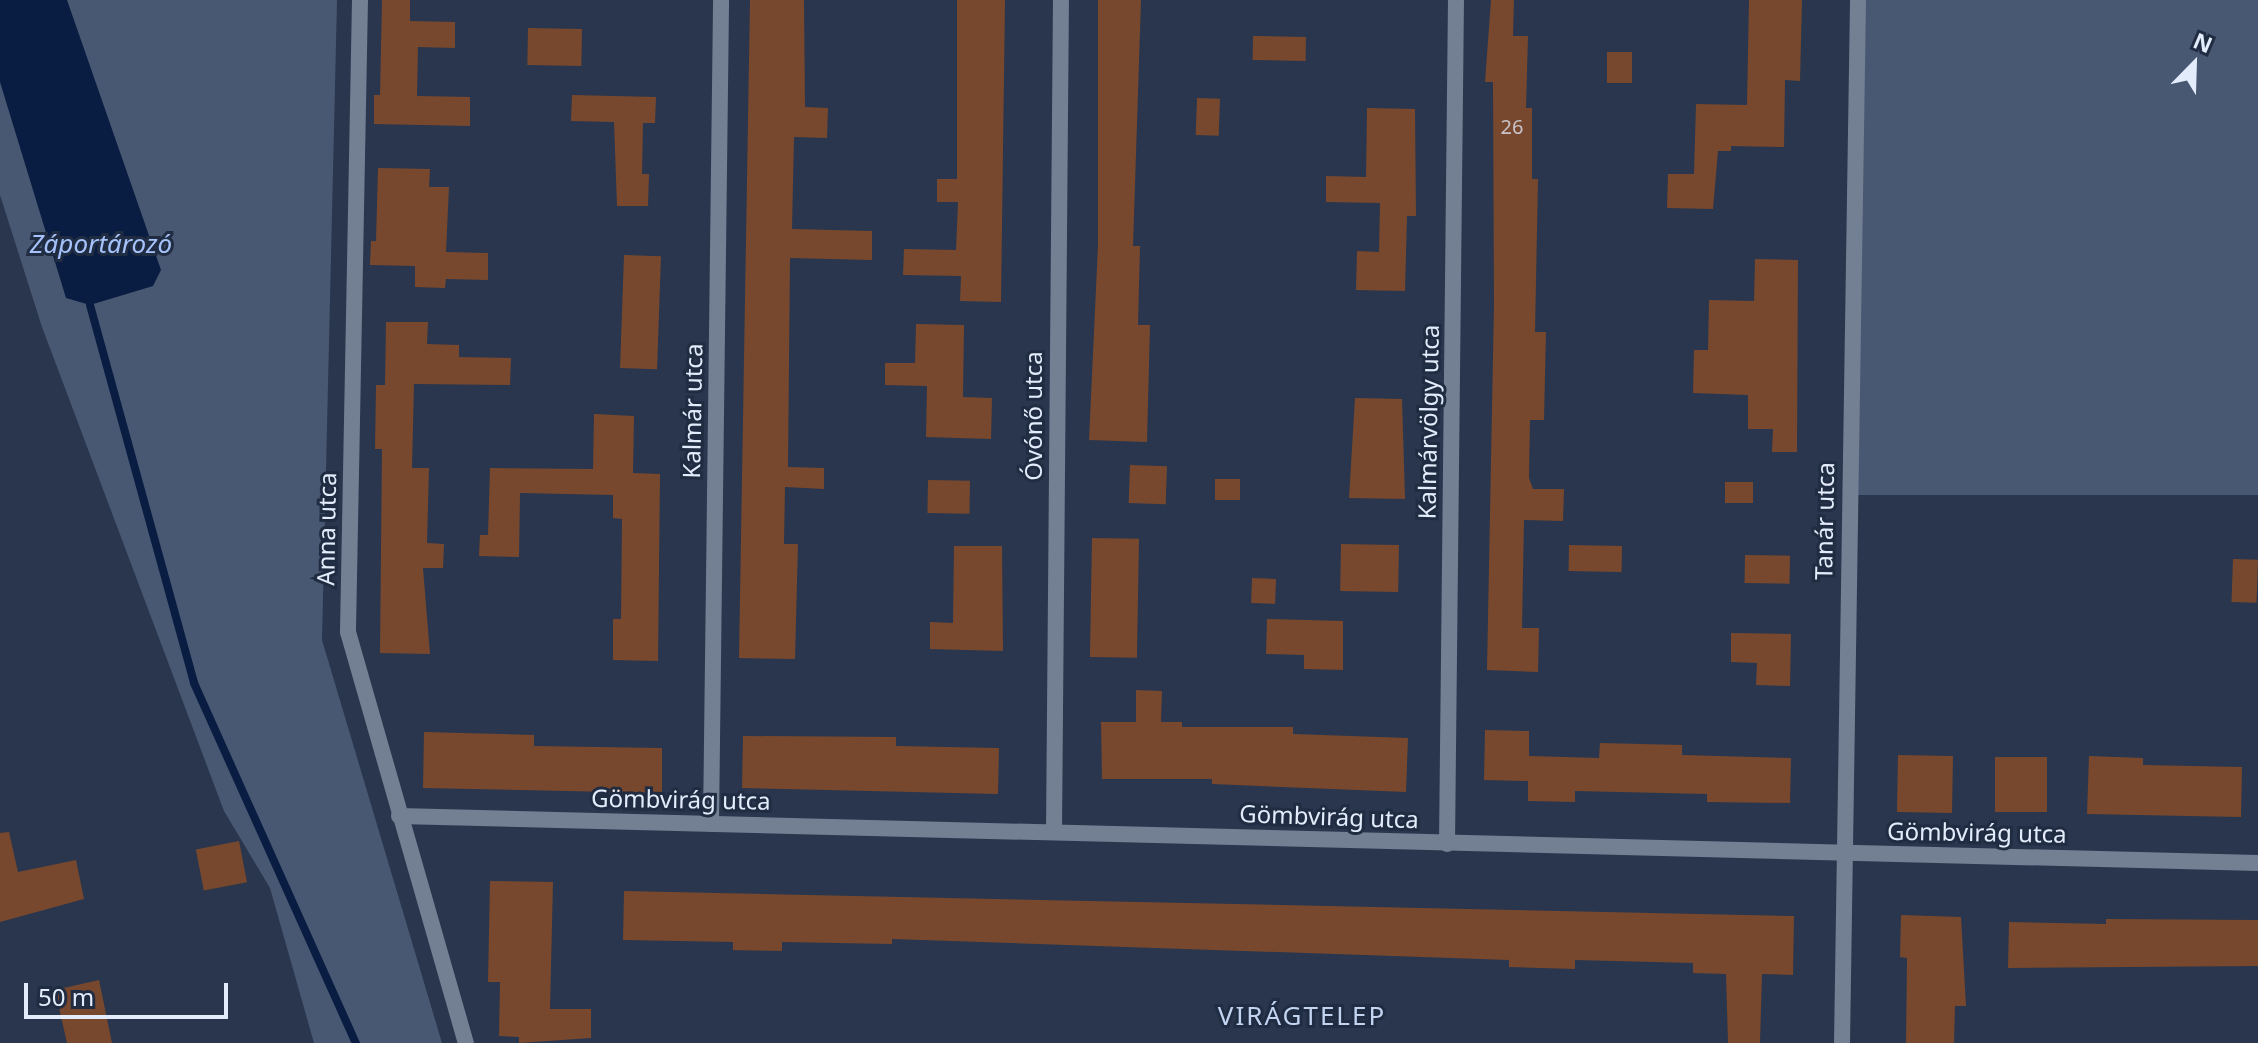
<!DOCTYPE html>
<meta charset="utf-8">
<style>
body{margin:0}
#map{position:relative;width:2258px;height:1043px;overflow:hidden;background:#2a364d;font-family:"Noto Sans",sans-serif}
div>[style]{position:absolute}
.green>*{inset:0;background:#495872;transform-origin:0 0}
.water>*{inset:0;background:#091c42}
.stream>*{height:8px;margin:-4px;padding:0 4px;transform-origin:4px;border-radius:4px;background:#091c42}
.building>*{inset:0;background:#77482d;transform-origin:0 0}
.minor>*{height:16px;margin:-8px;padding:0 8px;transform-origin:8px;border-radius:8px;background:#737f93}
span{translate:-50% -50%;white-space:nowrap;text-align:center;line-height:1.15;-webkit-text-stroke:6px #202c42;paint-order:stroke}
.number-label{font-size:20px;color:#c8c3c8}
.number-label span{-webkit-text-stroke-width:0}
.street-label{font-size:24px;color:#e3ecfb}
.water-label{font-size:26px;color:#a5c3fa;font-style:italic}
.neighbourhood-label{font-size:26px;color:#c3d4f1;letter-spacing:2px}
.north{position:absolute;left:2154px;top:24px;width:80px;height:80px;-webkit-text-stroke:6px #202c42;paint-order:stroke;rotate:23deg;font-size:22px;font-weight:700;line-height:32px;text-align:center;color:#e3ecfb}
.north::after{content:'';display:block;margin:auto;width:28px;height:36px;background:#e3ecfb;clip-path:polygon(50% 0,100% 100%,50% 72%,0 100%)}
.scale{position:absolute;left:24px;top:983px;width:204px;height:36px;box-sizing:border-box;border:4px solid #e3ecfb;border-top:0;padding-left:10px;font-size:24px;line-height:28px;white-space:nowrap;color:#e3ecfb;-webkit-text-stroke:6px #202c42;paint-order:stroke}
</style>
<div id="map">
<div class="green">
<div style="clip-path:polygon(0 0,337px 0,322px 640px,442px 1043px,314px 1043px,270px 888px,224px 811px,42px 327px,0 195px)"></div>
<div style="left:1858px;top:0;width:400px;height:495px"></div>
</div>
<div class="water">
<div style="clip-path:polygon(0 0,67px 0,161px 270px,153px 286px,90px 305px,66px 298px,0 82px)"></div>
</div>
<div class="stream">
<div style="left:90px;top:305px;width:392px;rotate:74.6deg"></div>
<div style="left:194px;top:683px;width:395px;rotate:65.8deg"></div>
</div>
<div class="building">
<div style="clip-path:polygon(382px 0,410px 0,410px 21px,455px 22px,455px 48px,418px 47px,417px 96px,470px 97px,470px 126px,374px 124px,374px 95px,380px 95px)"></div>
<div style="clip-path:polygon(750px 0,804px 0,805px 107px,828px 108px,827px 138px,794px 137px,792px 229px,872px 231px,872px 260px,790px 258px,788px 467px,824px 468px,824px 489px,785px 487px,784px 544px,798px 544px,795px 659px,739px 658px)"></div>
<div style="clip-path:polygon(957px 0,1005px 0,1001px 302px,960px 301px,961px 276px,903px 275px,904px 249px,956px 250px,958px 202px,937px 202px,937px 179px,957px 179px)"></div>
<div style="clip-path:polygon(1098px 0,1141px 0,1133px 246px,1140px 246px,1138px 325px,1150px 325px,1147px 442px,1089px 440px,1098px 245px)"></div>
<div style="clip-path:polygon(1491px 0,1514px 0,1513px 36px,1528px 36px,1526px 108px,1532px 108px,1532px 179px,1538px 179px,1535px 332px,1546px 332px,1544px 420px,1530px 420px,1529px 478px,1533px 489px,1564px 489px,1563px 521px,1524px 520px,1522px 628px,1539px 628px,1538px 672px,1487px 670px,1494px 304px,1493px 82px,1485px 82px)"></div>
<div style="clip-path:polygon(1749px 0,1802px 0,1800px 81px,1785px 80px,1784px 147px,1731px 146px,1731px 151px,1718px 151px,1713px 209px,1667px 208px,1668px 174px,1694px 174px,1696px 104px,1747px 105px)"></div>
<div style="left:528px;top:28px;width:54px;height:37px;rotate:1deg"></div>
<div style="left:1253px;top:36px;width:53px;height:24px;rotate:1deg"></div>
<div style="left:1607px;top:52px;width:25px;height:31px"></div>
<div style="clip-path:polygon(572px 95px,656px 97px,655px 123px,643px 123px,642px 174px,649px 174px,648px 206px,617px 206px,614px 122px,571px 121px)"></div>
<div style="left:1197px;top:98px;width:23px;height:37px;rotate:2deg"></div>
<div style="clip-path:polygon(1367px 108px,1415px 109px,1416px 216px,1407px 216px,1405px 291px,1356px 290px,1357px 251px,1379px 252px,1380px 203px,1326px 202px,1326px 176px,1366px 177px)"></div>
<div style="clip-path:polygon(378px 168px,430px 169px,429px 187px,449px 187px,446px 252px,488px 253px,488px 280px,446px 279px,445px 288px,415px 287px,415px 266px,370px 265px,371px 241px,376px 241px)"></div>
<div style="left:624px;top:255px;width:37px;height:113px;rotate:2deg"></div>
<div style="clip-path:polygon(1755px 259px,1798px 260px,1797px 452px,1772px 452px,1773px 429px,1748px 429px,1748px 395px,1693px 393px,1694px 350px,1708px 350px,1709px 300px,1754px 301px)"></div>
<div style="clip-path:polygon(386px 322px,428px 322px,427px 344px,459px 345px,459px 357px,511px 358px,510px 385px,414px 384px,412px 468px,429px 468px,427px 543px,444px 544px,443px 568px,423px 568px,430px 654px,380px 653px,382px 449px,375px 449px,376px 385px,385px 385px)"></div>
<div style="clip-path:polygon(916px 324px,964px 325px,963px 397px,992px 398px,991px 439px,926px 437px,927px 386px,885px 385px,885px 363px,915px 363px)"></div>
<div style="clip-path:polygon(1355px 398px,1402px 399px,1405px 499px,1349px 498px)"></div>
<div style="clip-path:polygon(594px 414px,634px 416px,633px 473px,660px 474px,658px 661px,613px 660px,613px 619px,621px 619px,622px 519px,613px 518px,613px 495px,520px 493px,519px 557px,479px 556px,480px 535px,488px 535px,490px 468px,593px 469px)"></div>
<div style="left:1130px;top:465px;width:37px;height:38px;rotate:2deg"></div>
<div style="left:1215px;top:479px;width:25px;height:21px"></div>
<div style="left:928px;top:480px;width:42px;height:33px;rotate:1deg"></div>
<div style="left:1725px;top:482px;width:28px;height:21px"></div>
<div style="left:1092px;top:538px;width:47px;height:119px;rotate:1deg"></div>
<div style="left:1341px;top:544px;width:58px;height:47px;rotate:1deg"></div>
<div style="left:1569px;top:545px;width:53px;height:26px;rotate:1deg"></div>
<div style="clip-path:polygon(954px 546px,1002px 546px,1003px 651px,930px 649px,930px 622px,953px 623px)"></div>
<div style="left:1745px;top:555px;width:45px;height:28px;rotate:1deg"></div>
<div style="left:2233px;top:559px;width:25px;height:43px;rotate:2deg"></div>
<div style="left:1252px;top:578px;width:24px;height:25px;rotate:2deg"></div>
<div style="clip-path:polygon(1267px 619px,1343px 621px,1343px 670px,1304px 669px,1304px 655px,1266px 654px)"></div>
<div style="clip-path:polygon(1731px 633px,1791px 634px,1790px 686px,1756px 685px,1757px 663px,1731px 662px)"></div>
<div style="clip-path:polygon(1136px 690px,1162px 691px,1161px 722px,1182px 722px,1182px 727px,1293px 727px,1293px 734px,1408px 738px,1406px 792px,1212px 784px,1212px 779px,1102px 779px,1101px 722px,1136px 722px)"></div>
<div style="clip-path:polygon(1485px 730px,1529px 731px,1529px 756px,1599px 758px,1600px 743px,1682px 745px,1682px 755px,1791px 758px,1790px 803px,1707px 802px,1707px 794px,1575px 791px,1575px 802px,1528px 801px,1528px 781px,1484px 780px)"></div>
<div style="clip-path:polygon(424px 732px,534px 735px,534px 746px,662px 748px,662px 793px,423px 788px)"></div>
<div style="clip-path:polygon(743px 736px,896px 737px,896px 746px,999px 748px,998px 794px,742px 788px)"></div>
<div style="left:1898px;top:755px;width:55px;height:57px;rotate:1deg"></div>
<div style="clip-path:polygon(2089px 756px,2143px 758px,2143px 765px,2242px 767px,2241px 817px,2087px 814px)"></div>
<div style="left:1995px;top:757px;width:52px;height:55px"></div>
<div style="clip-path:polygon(9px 832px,18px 872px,76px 860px,84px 899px,0 922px,0 833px)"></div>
<div style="left:239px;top:841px;width:42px;height:44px;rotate:79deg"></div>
<div style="clip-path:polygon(490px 881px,553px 882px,550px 1009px,591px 1009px,591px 1038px,519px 1043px,519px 1037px,499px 1036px,500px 982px,488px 982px)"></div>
<div style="clip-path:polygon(624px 891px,1794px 916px,1793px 975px,1762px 974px,1760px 1043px,1728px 1043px,1726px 974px,1693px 973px,1693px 963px,1575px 960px,1575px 969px,1509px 967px,1509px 960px,892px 939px,892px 944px,782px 942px,782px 951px,733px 950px,733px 942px,623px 940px)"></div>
<div style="clip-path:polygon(1901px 915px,1961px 917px,1966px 1006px,1955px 1006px,1954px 1043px,1906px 1043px,1907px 958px,1900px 957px)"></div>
<div style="clip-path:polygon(2106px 919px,2258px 920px,2258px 966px,2008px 968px,2009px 922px,2106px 924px)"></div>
<div style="clip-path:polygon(99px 980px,112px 1043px,67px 1043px,55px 990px)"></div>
</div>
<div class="minor">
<div style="left:360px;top:0;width:632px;rotate:91.09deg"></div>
<div style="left:348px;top:632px;width:428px;rotate:74deg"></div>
<div style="left:399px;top:816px;width:1860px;rotate:1.45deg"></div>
<div style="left:711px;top:824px;width:824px;rotate:-89.3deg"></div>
<div style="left:1054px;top:832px;width:832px;rotate:-89.52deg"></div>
<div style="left:1447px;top:844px;width:844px;rotate:-89.39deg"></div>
<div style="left:1842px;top:1043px;width:1043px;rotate:-89.12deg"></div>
</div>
<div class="number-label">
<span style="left:1512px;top:126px">26</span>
</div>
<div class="street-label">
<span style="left:692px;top:411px;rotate:-89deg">Kalmár utca</span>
<span style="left:1033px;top:416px;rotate:-90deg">Óvónő utca</span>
<span style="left:1428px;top:422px;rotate:-89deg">Kalmárvölgy utca</span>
<span style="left:1824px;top:521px;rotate:-89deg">Tanár utca</span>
<span style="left:326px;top:529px;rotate:-89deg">Anna utca</span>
<span style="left:681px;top:799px;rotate:1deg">Gömbvirág utca</span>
<span style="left:1329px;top:816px;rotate:2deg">Gömbvirág utca</span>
<span style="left:1977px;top:832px;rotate:1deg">Gömbvirág utca</span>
</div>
<div class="water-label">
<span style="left:101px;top:244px">Záportározó</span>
</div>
<div class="neighbourhood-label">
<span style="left:1302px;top:1016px">VIRÁGTELEP</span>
</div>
<div class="north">N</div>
<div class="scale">50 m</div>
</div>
